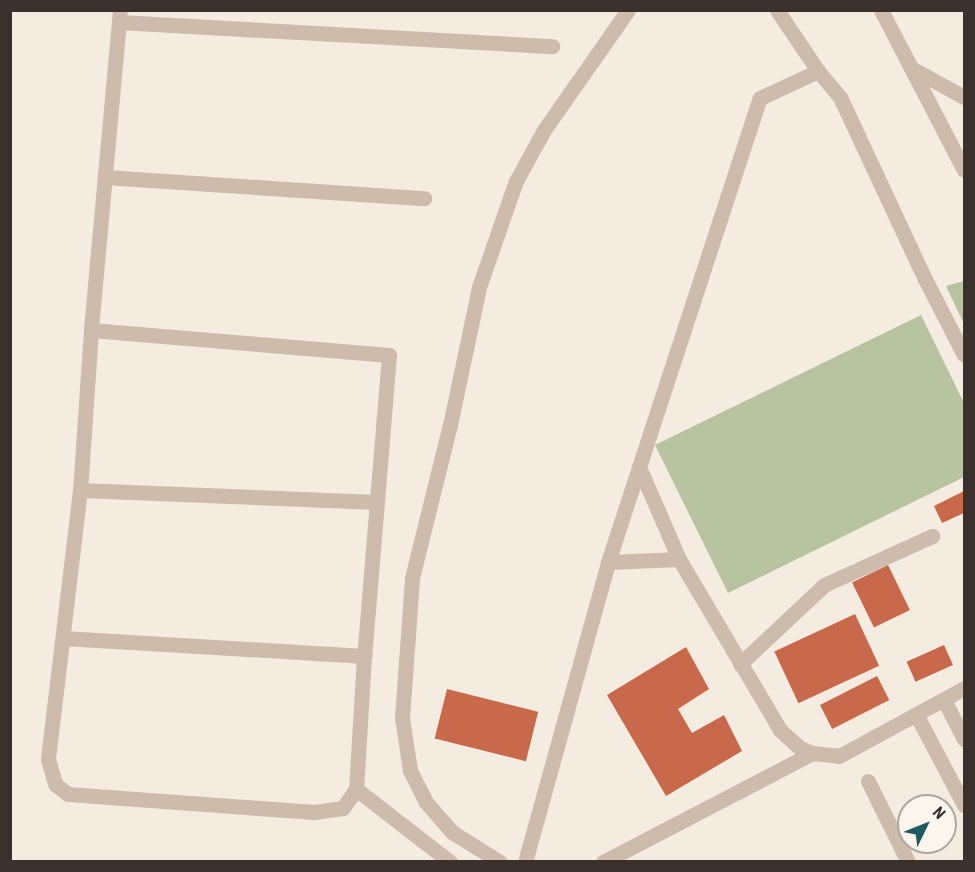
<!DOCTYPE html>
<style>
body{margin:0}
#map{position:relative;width:975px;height:872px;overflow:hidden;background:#f4ebe1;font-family:"Roboto Condensed",sans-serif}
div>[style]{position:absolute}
.green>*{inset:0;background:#b8c4a0}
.building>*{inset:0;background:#c8694b;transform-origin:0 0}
.minor>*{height:15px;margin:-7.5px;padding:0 7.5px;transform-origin:7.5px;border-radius:7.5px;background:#cdbbac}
span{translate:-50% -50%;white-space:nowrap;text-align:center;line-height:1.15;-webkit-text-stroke:6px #fbf5ee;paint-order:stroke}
.frame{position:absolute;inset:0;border:12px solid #3b302b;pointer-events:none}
.north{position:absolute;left:897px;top:794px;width:60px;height:60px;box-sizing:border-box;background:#fbf5ee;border:2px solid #aea6a0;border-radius:50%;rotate:47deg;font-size:16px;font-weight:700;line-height:24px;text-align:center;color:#3b302b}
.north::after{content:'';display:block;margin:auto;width:21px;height:27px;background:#1f5a5e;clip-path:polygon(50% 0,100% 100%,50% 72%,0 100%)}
</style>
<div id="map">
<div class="green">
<div style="clip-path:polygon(964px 281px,964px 324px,946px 286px)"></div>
<div style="clip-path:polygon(921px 315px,964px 403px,964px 477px,728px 593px,655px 445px)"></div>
</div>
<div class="building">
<div style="clip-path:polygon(964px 491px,964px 513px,942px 523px,934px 506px)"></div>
<div style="left:888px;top:565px;width:50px;height:40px;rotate:64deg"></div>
<div style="left:855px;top:614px;width:57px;height:89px;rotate:65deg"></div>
<div style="left:944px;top:645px;width:22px;height:41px;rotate:66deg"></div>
<div style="clip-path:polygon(686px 647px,709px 689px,678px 709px,692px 733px,724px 715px,742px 751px,666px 796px,607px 695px)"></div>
<div style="left:877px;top:676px;width:27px;height:64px;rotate:63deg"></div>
<div style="left:447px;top:689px;width:94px;height:51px;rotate:14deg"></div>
</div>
<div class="minor">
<div style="left:120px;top:10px;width:321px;rotate:95.2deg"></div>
<div style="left:91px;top:330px;width:160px;rotate:93.9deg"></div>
<div style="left:80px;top:490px;width:271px;rotate:96.8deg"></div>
<div style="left:48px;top:759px;width:26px;rotate:74deg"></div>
<div style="left:55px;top:784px;width:16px;rotate:38deg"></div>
<div style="left:68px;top:794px;width:247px;rotate:4.2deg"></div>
<div style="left:314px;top:812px;width:29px;rotate:-8deg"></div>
<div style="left:343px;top:808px;width:23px;rotate:-56deg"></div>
<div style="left:777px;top:10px;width:73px;rotate:56.1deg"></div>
<div style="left:818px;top:71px;width:34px;rotate:50deg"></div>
<div style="left:840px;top:97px;width:201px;rotate:65deg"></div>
<div style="left:925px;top:279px;width:85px;rotate:62.8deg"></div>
<div style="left:881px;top:10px;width:180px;rotate:62.6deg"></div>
<div style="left:119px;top:22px;width:434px;rotate:3.2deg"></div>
<div style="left:911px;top:68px;width:60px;rotate:28.7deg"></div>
<div style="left:105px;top:177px;width:320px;rotate:3.8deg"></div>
<div style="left:91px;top:330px;width:299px;rotate:4.8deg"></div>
<div style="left:389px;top:355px;width:302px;rotate:94.7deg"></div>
<div style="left:364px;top:656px;width:133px;rotate:93.4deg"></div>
<div style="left:356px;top:789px;width:119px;rotate:37.8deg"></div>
<div style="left:639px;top:467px;width:100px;rotate:66.5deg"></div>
<div style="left:679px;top:559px;width:199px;rotate:59.4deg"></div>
<div style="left:780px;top:730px;width:27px;rotate:42deg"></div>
<div style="left:800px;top:748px;width:13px;rotate:23deg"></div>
<div style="left:812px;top:753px;width:27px;rotate:6deg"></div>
<div style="left:839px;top:756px;width:142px;rotate:-28.5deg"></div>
<div style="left:80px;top:490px;width:297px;rotate:2.3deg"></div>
<div style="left:608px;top:562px;width:71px;rotate:-2.4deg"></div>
<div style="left:63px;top:638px;width:302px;rotate:3.4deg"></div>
<div style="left:740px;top:664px;width:115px;rotate:-43.2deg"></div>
<div style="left:824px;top:585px;width:119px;rotate:-24.4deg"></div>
<div style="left:944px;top:700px;width:44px;rotate:62.9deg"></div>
<div style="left:917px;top:716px;width:101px;rotate:62.2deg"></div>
<div style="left:868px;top:781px;width:90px;rotate:63.7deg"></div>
<div style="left:500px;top:862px;width:57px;rotate:-148deg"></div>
<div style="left:452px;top:832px;width:40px;rotate:-131deg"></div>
<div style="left:426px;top:802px;width:36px;rotate:-117deg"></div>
<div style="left:410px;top:770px;width:53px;rotate:-98.7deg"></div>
<div style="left:402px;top:718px;width:140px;rotate:-85.9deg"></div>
<div style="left:412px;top:578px;width:158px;rotate:-76.1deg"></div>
<div style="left:450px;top:425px;width:141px;rotate:-78.1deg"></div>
<div style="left:479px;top:287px;width:112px;rotate:-70.8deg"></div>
<div style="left:516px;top:181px;width:58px;rotate:-61.2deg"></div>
<div style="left:544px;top:130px;width:146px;rotate:-55deg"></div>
<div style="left:525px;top:862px;width:311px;rotate:-74.5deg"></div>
<div style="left:608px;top:562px;width:488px;rotate:-71.9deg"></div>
<div style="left:760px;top:98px;width:64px;rotate:-25deg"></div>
<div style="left:603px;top:862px;width:236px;rotate:-27.5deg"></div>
</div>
<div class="frame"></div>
<div class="north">N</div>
</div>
